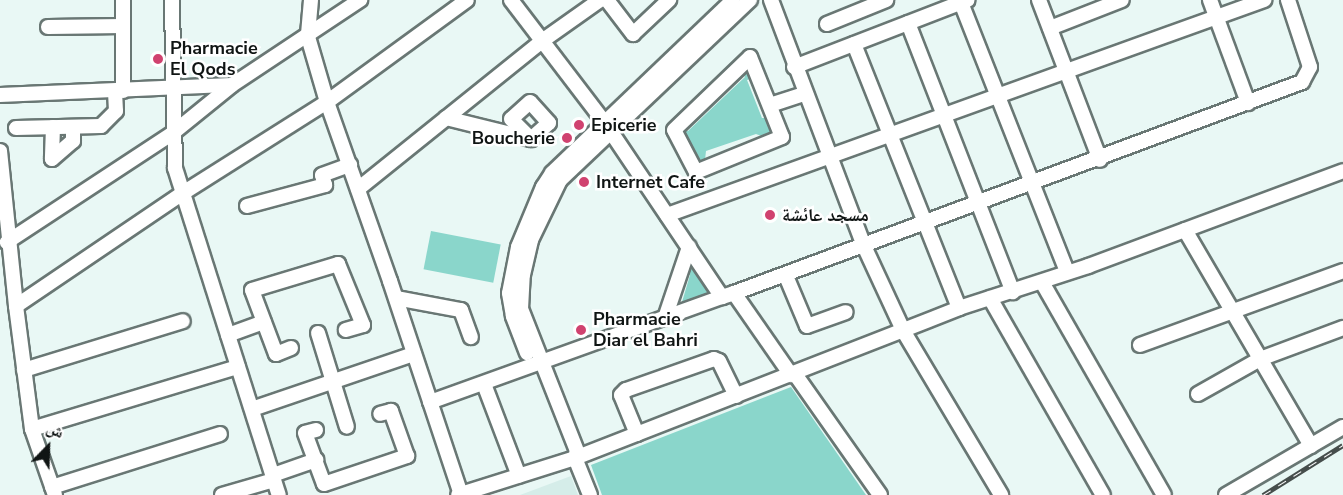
<!DOCTYPE html>
<meta charset="utf-8">
<style>
body{margin:0}
#map{position:relative;width:1343px;height:495px;overflow:hidden;background:#e9f8f5;font-family:"Nunito Sans","Noto Naskh Arabic",sans-serif}
div>[style]{position:absolute}
.built>*{inset:0;background:#d5ede9}
.green>*{inset:0;background:#8ad6cb;transform-origin:0 0}
.roads{filter:drop-shadow(2px 0 #697774) drop-shadow(-2px 0 #697774) drop-shadow(0 2px #697774) drop-shadow(0 -2px #697774)}
.minor>*{height:14px;margin:-7px;padding:0 7px;transform-origin:7px;border-radius:7px;background:#fff}
.rail>*{height:5px;margin-top:-2.5px;transform-origin:0;background:repeating-linear-gradient(90deg,#fff 0 9px,#464e4c 0 18px);box-sizing:border-box;border-block:2px solid #464e4c}
.dots>*{width:16px;height:16px;translate:-50% -50%;box-sizing:border-box;border:3px solid #fff;border-radius:50%}
span{translate:-50% -50%;white-space:nowrap;text-align:center;line-height:1.15;-webkit-text-stroke:5px #fff;paint-order:stroke}
.poi-label{font-size:18px;color:#101514;font-weight:700}
.left{translate:0 -50%;text-align:left}
.right{translate:-100% -50%;text-align:right}
.north{position:absolute;left:18px;top:417px;width:60px;height:60px;-webkit-text-stroke:4px #fff;paint-order:stroke;rotate:23deg;font-size:16px;font-weight:700;line-height:24px;text-align:center;color:#101514}
.north::after{content:'';display:block;margin:auto;width:21px;height:27px;background:#101514;clip-path:polygon(50% 0,100% 100%,50% 72%,0 100%)}
</style>
<div id="map">
<div class="built">
<div style="clip-path:polygon(571px 476px,578px 495px,520px 495px)"></div>
</div>
<div class="green">
<div style="clip-path:polygon(748px 65px,754px 78px,747px 80px,762px 118px,768px 118px,774px 132px,764px 137px,756px 134px,706px 151px,705px 160px,701px 161px,679px 129px,688px 131px,745px 77px,741px 71px)"></div>
<div style="left:431px;top:231px;width:71px;height:39px;rotate:11deg"></div>
<div style="clip-path:polygon(688px 261px,713px 296px,673px 313px,672px 306px,682px 302px,690px 275px,685px 272px)"></div>
<div style="clip-path:polygon(791px 387px,866px 495px,602px 495px,591px 465px)"></div>
</div>
<div class="roads">
<div class="minor">
<div style="left:172px;top:0;width:168px;rotate:89deg"></div>
<div style="left:175px;top:168px;width:343px;rotate:72.4deg"></div>
<div style="left:311px;top:0;width:37px;rotate:95deg"></div>
<div style="left:308px;top:37px;width:68px;rotate:73.7deg"></div>
<div style="left:327px;top:102px;width:190px;rotate:70.6deg"></div>
<div style="left:390px;top:281px;width:225px;rotate:71.6deg"></div>
<div style="left:461px;top:494px;width:3px;rotate:162deg"></div>
<div style="left:511px;top:0;width:155px;rotate:52.6deg"></div>
<div style="left:605px;top:123px;width:210px;rotate:56.1deg"></div>
<div style="left:722px;top:297px;width:13px;rotate:-18deg"></div>
<div style="left:734px;top:293px;width:100px;rotate:55.2deg"></div>
<div style="left:607px;top:0;width:43px;rotate:52.6deg"></div>
<div style="left:633px;top:34px;width:50px;rotate:-43.4deg"></div>
<div style="left:771px;top:0;width:263px;rotate:69.3deg"></div>
<div style="left:864px;top:246px;width:95px;rotate:65.1deg"></div>
<div style="left:904px;top:332px;width:190px;rotate:59.2deg"></div>
<div style="left:960px;top:0;width:292px;rotate:68.5deg"></div>
<div style="left:1039px;top:0;width:171px;rotate:69.1deg"></div>
<div style="left:1210px;top:0;width:110px;rotate:69.7deg"></div>
<div style="left:908px;top:23px;width:289px;rotate:68.7deg"></div>
<div style="left:827px;top:24px;width:64px;rotate:-22.1deg"></div>
<div style="left:48px;top:27px;width:75px;rotate:-0.8deg"></div>
<div style="left:1050px;top:28px;width:77px;rotate:-21.3deg"></div>
<div style="left:854px;top:44px;width:284px;rotate:68.3deg"></div>
<div style="left:750px;top:57px;width:86px;rotate:68.2deg"></div>
<div style="left:782px;top:137px;width:93px;rotate:157.9deg"></div>
<div style="left:696px;top:172px;width:47px;rotate:-117.6deg"></div>
<div style="left:674px;top:130px;width:105px;rotate:-43.8deg"></div>
<div style="left:794px;top:67px;width:186px;rotate:-21.1deg"></div>
<div style="left:232px;top:85px;width:154px;rotate:-33.6deg"></div>
<div style="left:123px;top:91px;width:91px;rotate:-90deg"></div>
<div style="left:0;top:95px;width:232px;rotate:-2.5deg"></div>
<div style="left:232px;top:85px;width:76px;rotate:140.9deg"></div>
<div style="left:173px;top:133px;width:199px;rotate:146.7deg"></div>
<div style="left:770px;top:105px;width:36px;rotate:-18deg"></div>
<div style="left:446px;top:118px;width:88px;rotate:13.9deg"></div>
<div style="left:531px;top:139px;width:24px;rotate:-42deg"></div>
<div style="left:549px;top:123px;width:28px;rotate:-132deg"></div>
<div style="left:530px;top:102px;width:25px;rotate:138deg"></div>
<div style="left:511px;top:119px;width:28px;rotate:45deg"></div>
<div style="left:53px;top:127px;width:32px;rotate:92deg"></div>
<div style="left:52px;top:159px;width:28px;rotate:-41deg"></div>
<div style="left:73px;top:141px;width:14px;rotate:-90deg"></div>
<div style="left:16px;top:128px;width:85px;rotate:-1.3deg"></div>
<div style="left:101px;top:126px;width:21px;rotate:-45deg"></div>
<div style="left:116px;top:111px;width:20px;rotate:-93deg"></div>
<div style="left:0;top:151px;width:156px;rotate:84.1deg"></div>
<div style="left:16px;top:306px;width:202px;rotate:-34.1deg"></div>
<div style="left:183px;top:193px;width:170px;rotate:-32.3deg"></div>
<div style="left:327px;top:102px;width:173px;rotate:-36.1deg"></div>
<div style="left:358px;top:189px;width:236px;rotate:-38.8deg"></div>
<div style="left:542px;top:41px;width:71px;rotate:-35.3deg"></div>
<div style="left:247px;top:206px;width:81px;rotate:-15.1deg"></div>
<div style="left:325px;top:185px;width:10px;rotate:-107deg"></div>
<div style="left:322px;top:175px;width:30px;rotate:-20deg"></div>
<div style="left:667px;top:215px;width:635px;rotate:-19.81deg"></div>
<div style="left:1185px;top:230px;width:250px;rotate:59.7deg"></div>
<div style="left:786px;top:276px;width:54px;rotate:67.2deg"></div>
<div style="left:807px;top:326px;width:41px;rotate:-19.7deg"></div>
<div style="left:1042px;top:282px;width:245px;rotate:60.2deg"></div>
<div style="left:734px;top:293px;width:606px;rotate:-20.38deg"></div>
<div style="left:1302px;top:82px;width:17px;rotate:-62deg"></div>
<div style="left:1310px;top:67px;width:71px;rotate:-108.2deg"></div>
<div style="left:396px;top:298px;width:66px;rotate:10.5deg"></div>
<div style="left:461px;top:310px;width:29px;rotate:70deg"></div>
<div style="left:990px;top:298px;width:227px;rotate:60.2deg"></div>
<div style="left:16px;top:306px;width:124px;rotate:82.6deg"></div>
<div style="left:32px;top:429px;width:70px;rotate:70.8deg"></div>
<div style="left:665px;top:318px;width:75px;rotate:-71.3deg"></div>
<div style="left:318px;top:333px;width:98px;rotate:72.9deg"></div>
<div style="left:228px;top:335px;width:38px;rotate:-20deg"></div>
<div style="left:1140px;top:345px;width:216px;rotate:-20deg"></div>
<div style="left:291px;top:348px;width:16px;rotate:158deg"></div>
<div style="left:276px;top:354px;width:68px;rotate:-110.6deg"></div>
<div style="left:252px;top:290px;width:90px;rotate:-16.8deg"></div>
<div style="left:338px;top:264px;width:66px;rotate:67.7deg"></div>
<div style="left:363px;top:325px;width:18px;rotate:164deg"></div>
<div style="left:527px;top:353px;width:40px;rotate:-111deg"></div>
<div style="left:513px;top:316px;width:23px;rotate:-100deg"></div>
<div style="left:509px;top:293px;width:47px;rotate:-78.9deg"></div>
<div style="left:518px;top:247px;width:65px;rotate:-67.4deg"></div>
<div style="left:543px;top:187px;width:17px;rotate:-57deg"></div>
<div style="left:552px;top:173px;width:250px;rotate:-43.7deg"></div>
<div style="left:24px;top:370px;width:166px;rotate:-17.1deg"></div>
<div style="left:795px;top:374px;width:148px;rotate:54.9deg"></div>
<div style="left:484px;top:384px;width:98px;rotate:69.2deg"></div>
<div style="left:1198px;top:394px;width:71px;rotate:-29.4deg"></div>
<div style="left:1260px;top:359px;width:89px;rotate:-20.5deg"></div>
<div style="left:430px;top:402px;width:310px;rotate:-19.8deg"></div>
<div style="left:252px;top:409px;width:171px;rotate:-18.8deg"></div>
<div style="left:32px;top:429px;width:215px;rotate:-16.8deg"></div>
<div style="left:316px;top:430px;width:11px;rotate:165deg"></div>
<div style="left:305px;top:433px;width:54px;rotate:69.6deg"></div>
<div style="left:324px;top:484px;width:88px;rotate:-18.6deg"></div>
<div style="left:407px;top:456px;width:48px;rotate:-109.6deg"></div>
<div style="left:391px;top:411px;width:11px;rotate:165deg"></div>
<div style="left:637px;top:434px;width:42px;rotate:-112.3deg"></div>
<div style="left:621px;top:395px;width:7px;rotate:-45deg"></div>
<div style="left:626px;top:390px;width:93px;rotate:-19.4deg"></div>
<div style="left:714px;top:359px;width:5px;rotate:22deg"></div>
<div style="left:719px;top:361px;width:39px;rotate:64deg"></div>
<div style="left:273px;top:475px;width:46px;rotate:-19.2deg"></div>
<div style="left:52px;top:487px;width:176px;rotate:-17.5deg"></div>
<div style="left:461px;top:494px;width:120px;rotate:-17.5deg"></div>
<div style="left:575px;top:458px;width:412px;rotate:-21.3deg"></div>
<div style="left:959px;top:308px;width:136px;rotate:-18deg"></div>
<div style="left:1088px;top:266px;width:272px;rotate:-20.4deg"></div>
<div style="left:222px;top:495px;width:54px;rotate:-16.1deg"></div>
<div style="left:590px;top:495px;width:40px;rotate:-112deg"></div>
<div style="left:575px;top:458px;width:7px;rotate:-74deg"></div>
<div style="left:577px;top:451px;width:153px;rotate:-111.5deg"></div>
<div style="left:521px;top:309px;width:34px;rotate:-87deg"></div>
<div style="left:523px;top:275px;width:36px;rotate:-77deg"></div>
<div style="left:531px;top:240px;width:67px;rotate:-64.2deg"></div>
<div style="left:560px;top:180px;width:262px;rotate:-43.5deg"></div>
<div style="left:1226px;top:495px;width:135px;rotate:-30.2deg"></div>
</div>
</div>
<div class="rail">
<div style="left:1263px;top:495px;width:94px;rotate:-32deg"></div>
</div>
<div class="dots">
<div style="left:158px;top:59px;background:#d0426f"></div>
<div style="left:579px;top:125px;background:#d0426f"></div>
<div style="left:567px;top:138px;background:#d0426f"></div>
<div style="left:584px;top:182px;background:#d0426f"></div>
<div style="left:770px;top:215px;background:#d0426f"></div>
<div style="left:581px;top:330px;background:#d0426f"></div>
</div>
<div class="poi-label">
<span class="left" style="left:170px;top:59px">Pharmacie<br>El Qods</span>
<span class="left" style="left:591px;top:125px">Epicerie</span>
<span class="right" style="left:555px;top:138px">Boucherie</span>
<span class="left" style="left:596px;top:182px">Internet Cafe</span>
<span class="left" style="left:782px;top:215px">مسجد عائشة</span>
<span class="left" style="left:593px;top:330px">Pharmacie<br>Diar el Bahri</span>
</div>
<div class="north">ش</div>
</div>
